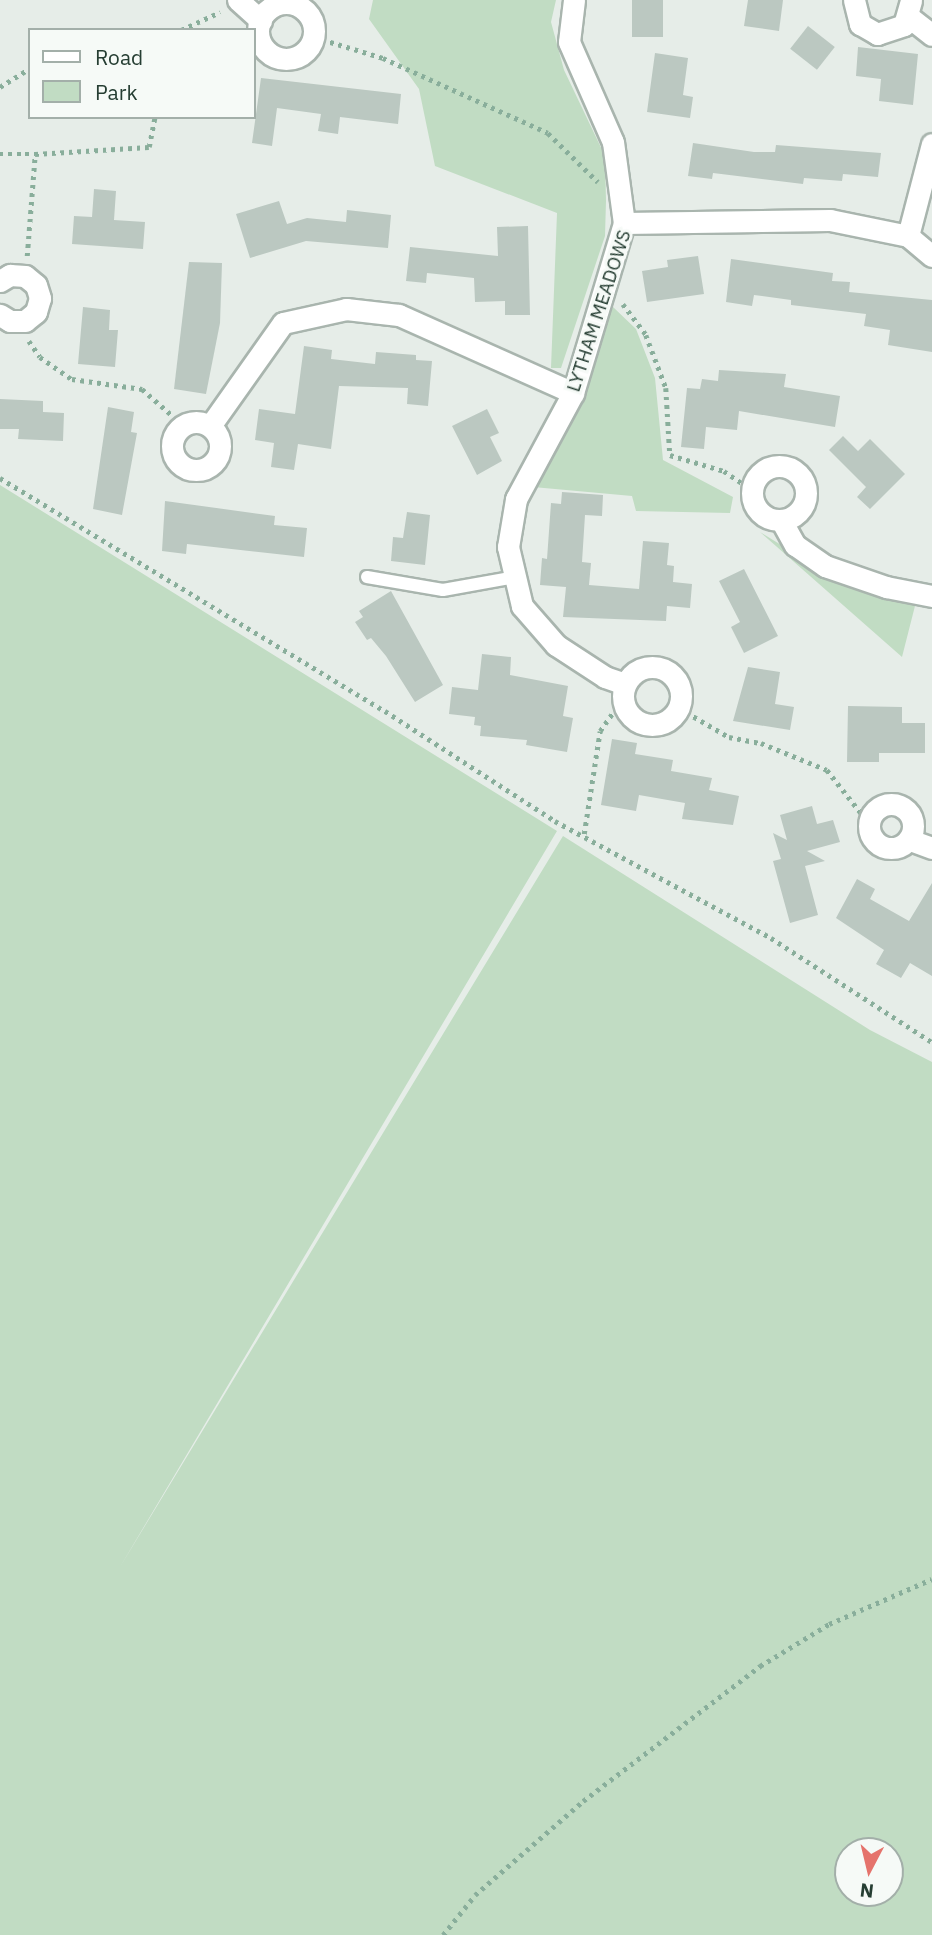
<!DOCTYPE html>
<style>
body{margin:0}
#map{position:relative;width:932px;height:1935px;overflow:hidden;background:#e6ede8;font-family:"IBM Plex Sans",sans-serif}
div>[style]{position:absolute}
.green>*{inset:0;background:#c1dcc3}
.building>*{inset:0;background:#bbc8c1;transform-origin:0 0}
.path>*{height:4.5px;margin-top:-2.25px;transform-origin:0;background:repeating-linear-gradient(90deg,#89ae9b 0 3.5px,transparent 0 8.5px)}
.roads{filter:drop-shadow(2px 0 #a9b5ae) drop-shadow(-2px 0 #a9b5ae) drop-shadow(0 2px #a9b5ae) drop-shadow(0 -2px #a9b5ae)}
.service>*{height:12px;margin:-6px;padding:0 6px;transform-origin:6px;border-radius:6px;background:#fff}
.minor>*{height:21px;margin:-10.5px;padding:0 10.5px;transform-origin:10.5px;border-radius:10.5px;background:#fff}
.minor>.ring{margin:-10.5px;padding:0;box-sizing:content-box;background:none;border:21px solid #fff;border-radius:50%}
span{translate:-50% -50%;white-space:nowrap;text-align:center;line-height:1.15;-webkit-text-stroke:6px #f6faf7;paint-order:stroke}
.street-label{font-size:19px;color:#263e33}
.legend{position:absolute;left:28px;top:28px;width:228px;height:91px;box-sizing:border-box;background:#f6faf7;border:2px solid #a3afa9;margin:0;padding:9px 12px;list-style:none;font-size:21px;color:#263e33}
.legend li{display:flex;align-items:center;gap:14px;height:35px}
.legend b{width:35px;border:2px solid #a3afa9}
.north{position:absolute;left:834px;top:1837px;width:70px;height:70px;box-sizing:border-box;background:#f6faf7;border:2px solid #a3afa9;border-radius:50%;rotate:187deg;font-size:19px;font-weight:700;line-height:28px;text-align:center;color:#263e33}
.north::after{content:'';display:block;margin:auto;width:24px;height:32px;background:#e5736c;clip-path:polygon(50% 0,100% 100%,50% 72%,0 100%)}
</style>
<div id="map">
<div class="green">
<div style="clip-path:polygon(373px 0,556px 0,551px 22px,564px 70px,605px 156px,606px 201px,605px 236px,561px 368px,551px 368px,557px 213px,435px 166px,419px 89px,369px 19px)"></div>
<div style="clip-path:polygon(613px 307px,636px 329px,655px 378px,663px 460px,733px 497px,730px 513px,636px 511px,632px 496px,533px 487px)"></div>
<div style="clip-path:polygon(evenodd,0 485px,557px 831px,120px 1567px,563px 836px,870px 1030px,932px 1062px,932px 1935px,0 1935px,0 485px,848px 1851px,890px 1851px,890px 1893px,848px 1893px,848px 1851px)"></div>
<div style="clip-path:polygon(760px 532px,830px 575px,916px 602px,902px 657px)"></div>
</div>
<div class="building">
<div style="left:632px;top:0;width:31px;height:37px"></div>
<div style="clip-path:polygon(748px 0,783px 0,779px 31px,744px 26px)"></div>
<div style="left:808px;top:26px;width:34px;height:29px;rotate:38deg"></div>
<div style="clip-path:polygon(858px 47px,918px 54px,913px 105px,879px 101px,881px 79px,856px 76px)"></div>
<div style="clip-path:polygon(655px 53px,688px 58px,683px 95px,693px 97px,690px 118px,647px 112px)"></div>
<div style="clip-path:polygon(261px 78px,401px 94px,398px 124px,340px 117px,338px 134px,318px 131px,321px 114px,277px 108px,272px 146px,252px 143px)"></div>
<div style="clip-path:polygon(693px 143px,754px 152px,775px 152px,776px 145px,881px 153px,878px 177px,843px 174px,842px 181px,804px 178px,803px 184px,713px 173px,712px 179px,688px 176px)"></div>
<div style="clip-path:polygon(94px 189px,116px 191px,114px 220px,145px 222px,143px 249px,72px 244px,74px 216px,92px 217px)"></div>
<div style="clip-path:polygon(279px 201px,287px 224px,307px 218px,346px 222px,347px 210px,391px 215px,388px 248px,306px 241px,250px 258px,236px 214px)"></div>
<div style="clip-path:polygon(528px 226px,530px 315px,505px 315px,505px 301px,475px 302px,474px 278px,427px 273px,426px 283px,406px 281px,410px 247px,498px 256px,497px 227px)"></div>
<div style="clip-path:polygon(698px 256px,704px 294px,647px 302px,642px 271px,668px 267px,667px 260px)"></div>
<div style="clip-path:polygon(731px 259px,833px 273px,832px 281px,850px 282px,849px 292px,932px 300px,932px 352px,888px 345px,890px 330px,864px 326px,866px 314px,791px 305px,791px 300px,754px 295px,752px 306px,726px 302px)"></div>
<div style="clip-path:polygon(189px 262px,222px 263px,220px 323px,206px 394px,174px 389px)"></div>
<div style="clip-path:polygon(83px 307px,110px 310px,109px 330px,118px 330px,115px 367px,78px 364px)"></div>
<div style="clip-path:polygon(304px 346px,332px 350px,331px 359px,375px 364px,376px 352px,416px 355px,416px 360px,432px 361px,428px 406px,407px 404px,408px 388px,339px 386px,331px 449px,298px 444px,294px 470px,271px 467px,274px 443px,255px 440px,259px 409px,295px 414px)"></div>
<div style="clip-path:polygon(719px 370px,786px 374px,784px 387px,840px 396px,835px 427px,739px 411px,737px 430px,706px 427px,704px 449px,681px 447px,687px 388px,700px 389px,702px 379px,718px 381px)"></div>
<div style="clip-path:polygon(0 399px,43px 401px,43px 412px,64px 413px,63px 441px,18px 439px,19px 429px,0 429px)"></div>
<div style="clip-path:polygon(108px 407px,134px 412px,131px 432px,137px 433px,122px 515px,93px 509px)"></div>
<div style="clip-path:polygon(487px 409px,499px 433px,490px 437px,502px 461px,477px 475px,452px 426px)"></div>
<div style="clip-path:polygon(843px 436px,858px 451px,870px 439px,905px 474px,870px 509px,857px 497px,866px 487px,829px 450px)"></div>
<div style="clip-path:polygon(562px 492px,603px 495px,602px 516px,585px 515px,582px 562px,591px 563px,589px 585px,639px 589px,643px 541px,669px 543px,667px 565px,674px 566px,673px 582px,692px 584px,690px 608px,667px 606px,666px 621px,563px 617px,566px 587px,540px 585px,542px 558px,547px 559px,551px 503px,561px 504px)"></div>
<div style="clip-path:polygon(165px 501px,275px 516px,274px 525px,307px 528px,304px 557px,187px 544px,186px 554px,162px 551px)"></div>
<div style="clip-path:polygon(407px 512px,430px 515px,425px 565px,391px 561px,393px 537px,403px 538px)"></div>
<div style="clip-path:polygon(744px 569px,778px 636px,744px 653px,731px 627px,740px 622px,719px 581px)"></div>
<div style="clip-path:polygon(391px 591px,443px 685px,415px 702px,386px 656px,371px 638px,367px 640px,355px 622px,363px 617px,359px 611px)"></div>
<div style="clip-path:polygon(482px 654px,511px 657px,510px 675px,568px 686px,563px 716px,573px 718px,567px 752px,526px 745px,527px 740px,480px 736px,481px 726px,474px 725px,475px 717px,449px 714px,452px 687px,478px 690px)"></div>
<div style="clip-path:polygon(748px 667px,780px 672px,775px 704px,794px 707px,790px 730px,733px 721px)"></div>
<div style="clip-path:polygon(848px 706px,902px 707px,902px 723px,925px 723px,925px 753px,879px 753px,879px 762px,847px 762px)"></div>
<div style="clip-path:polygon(612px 739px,637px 743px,635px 754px,673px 760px,671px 771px,712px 778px,709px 790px,739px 796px,733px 825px,682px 819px,685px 803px,639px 795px,636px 811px,601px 805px)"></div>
<div style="clip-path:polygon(812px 806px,817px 824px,833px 820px,840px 842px,807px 851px,825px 861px,805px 866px,818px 915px,790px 923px,773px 861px,781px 859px,773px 833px,787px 840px,780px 815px)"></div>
<div style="clip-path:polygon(857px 879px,875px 889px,870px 899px,909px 921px,932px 883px,932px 976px,910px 963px,901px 978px,876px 964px,884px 950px,836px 918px)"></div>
</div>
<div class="path">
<div style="left:181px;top:30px;width:43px;rotate:-24.8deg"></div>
<div style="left:314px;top:37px;width:72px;rotate:16.9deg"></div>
<div style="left:383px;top:58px;width:181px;rotate:24.4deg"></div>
<div style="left:548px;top:133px;width:70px;rotate:44.4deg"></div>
<div style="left:0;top:87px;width:36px;rotate:-32deg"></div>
<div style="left:0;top:154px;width:35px"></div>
<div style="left:27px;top:256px;width:102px;rotate:-85.5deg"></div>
<div style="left:35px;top:154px;width:114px;rotate:-3.5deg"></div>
<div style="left:149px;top:147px;width:31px;rotate:-79deg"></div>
<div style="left:623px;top:304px;width:39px;rotate:53deg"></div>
<div style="left:646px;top:335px;width:57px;rotate:69.3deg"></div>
<div style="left:666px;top:388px;width:67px;rotate:86.6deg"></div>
<div style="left:670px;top:455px;width:56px;rotate:16.5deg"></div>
<div style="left:724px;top:471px;width:34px;rotate:34deg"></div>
<div style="left:29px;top:341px;width:19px;rotate:55deg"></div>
<div style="left:40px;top:357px;width:39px;rotate:35deg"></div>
<div style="left:72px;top:379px;width:71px;rotate:8.1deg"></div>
<div style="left:142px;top:389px;width:55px;rotate:41.3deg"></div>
<div style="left:0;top:478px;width:450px;rotate:31.2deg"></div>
<div style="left:385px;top:711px;width:202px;rotate:32.9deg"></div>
<div style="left:555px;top:821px;width:246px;rotate:28.4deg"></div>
<div style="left:771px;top:938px;width:192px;rotate:32.9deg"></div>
<div style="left:679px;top:708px;width:58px;rotate:30.1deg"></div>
<div style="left:729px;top:737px;width:33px;rotate:11deg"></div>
<div style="left:761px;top:743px;width:71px;rotate:22.2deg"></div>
<div style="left:827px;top:770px;width:68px;rotate:51.6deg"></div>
<div style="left:584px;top:834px;width:104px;rotate:-81.2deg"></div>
<div style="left:600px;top:731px;width:35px;rotate:-55deg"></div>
<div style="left:443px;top:1935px;width:51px;rotate:-51.3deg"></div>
<div style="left:475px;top:1895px;width:143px;rotate:-41deg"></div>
<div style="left:583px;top:1801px;width:223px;rotate:-37.3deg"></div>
<div style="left:760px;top:1666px;width:81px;rotate:-31.3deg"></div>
<div style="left:829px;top:1624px;width:112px;rotate:-23.6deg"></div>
</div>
<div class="roads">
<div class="service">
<div style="left:367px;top:577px;width:77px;rotate:9.7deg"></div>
<div style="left:443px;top:590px;width:73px;rotate:-10.2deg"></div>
</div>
<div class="minor">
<div style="left:238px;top:0;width:31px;rotate:42deg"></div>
<div style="left:574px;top:0;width:42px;rotate:96.8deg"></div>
<div style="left:569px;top:42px;width:109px;rotate:66.3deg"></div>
<div style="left:613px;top:142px;width:82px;rotate:82.3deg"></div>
<div style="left:854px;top:0;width:25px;rotate:76deg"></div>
<div style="left:860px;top:24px;width:20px;rotate:30deg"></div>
<div style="left:877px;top:34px;width:28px;rotate:-18deg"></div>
<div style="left:904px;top:25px;width:26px;rotate:-74deg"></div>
<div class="ring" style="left:258px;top:3px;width:35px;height:35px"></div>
<div style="left:909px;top:17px;width:29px;rotate:38deg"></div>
<div style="left:908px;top:236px;width:95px;rotate:-75.4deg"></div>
<div style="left:0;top:281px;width:12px;rotate:-31deg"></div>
<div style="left:10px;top:275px;width:15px;rotate:4deg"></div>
<div style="left:25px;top:276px;width:14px;rotate:39deg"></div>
<div style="left:36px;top:285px;width:14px;rotate:73deg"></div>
<div style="left:40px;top:298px;width:15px;rotate:106deg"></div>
<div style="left:36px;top:312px;width:14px;rotate:141deg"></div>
<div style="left:25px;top:321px;width:15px;rotate:180deg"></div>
<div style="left:10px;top:321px;width:12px;rotate:-149deg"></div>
<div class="ring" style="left:172px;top:422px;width:27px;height:27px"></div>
<div style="left:210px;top:426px;width:126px;rotate:-54.7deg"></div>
<div style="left:283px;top:323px;width:65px;rotate:-12.5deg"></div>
<div style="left:346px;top:309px;width:53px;rotate:6.5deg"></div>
<div style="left:399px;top:315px;width:191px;rotate:24.1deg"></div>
<div class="ring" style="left:752px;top:466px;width:33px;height:33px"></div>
<div style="left:781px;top:520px;width:29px;rotate:61deg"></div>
<div style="left:795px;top:545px;width:37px;rotate:35deg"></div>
<div style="left:825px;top:566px;width:65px;rotate:19deg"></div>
<div style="left:886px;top:587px;width:47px;rotate:11.1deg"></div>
<div class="ring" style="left:623px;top:667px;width:37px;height:37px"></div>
<div style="left:625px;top:684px;width:21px;rotate:-161deg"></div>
<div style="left:605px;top:677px;width:59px;rotate:-146.9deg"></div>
<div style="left:556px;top:645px;width:52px;rotate:-131.1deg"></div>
<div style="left:522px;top:606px;width:61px;rotate:-103.3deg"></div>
<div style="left:508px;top:547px;width:49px;rotate:-80.5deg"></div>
<div style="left:516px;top:499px;width:120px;rotate:-61.7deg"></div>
<div style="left:573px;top:393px;width:177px;rotate:-73.3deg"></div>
<div style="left:624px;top:223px;width:206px;rotate:-0.8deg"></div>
<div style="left:830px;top:220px;width:80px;rotate:11.6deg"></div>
<div style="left:908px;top:236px;width:31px;rotate:40deg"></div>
<div class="ring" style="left:869px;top:804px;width:23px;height:23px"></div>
<div style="left:910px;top:840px;width:23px;rotate:20deg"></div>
</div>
</div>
<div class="street-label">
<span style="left:599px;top:311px;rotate:-72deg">LYTHAM MEADOWS</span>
</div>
<ul class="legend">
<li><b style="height:9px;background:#fff"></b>Road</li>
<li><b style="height:19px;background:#c1dcc3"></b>Park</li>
</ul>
<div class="north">N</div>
</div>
